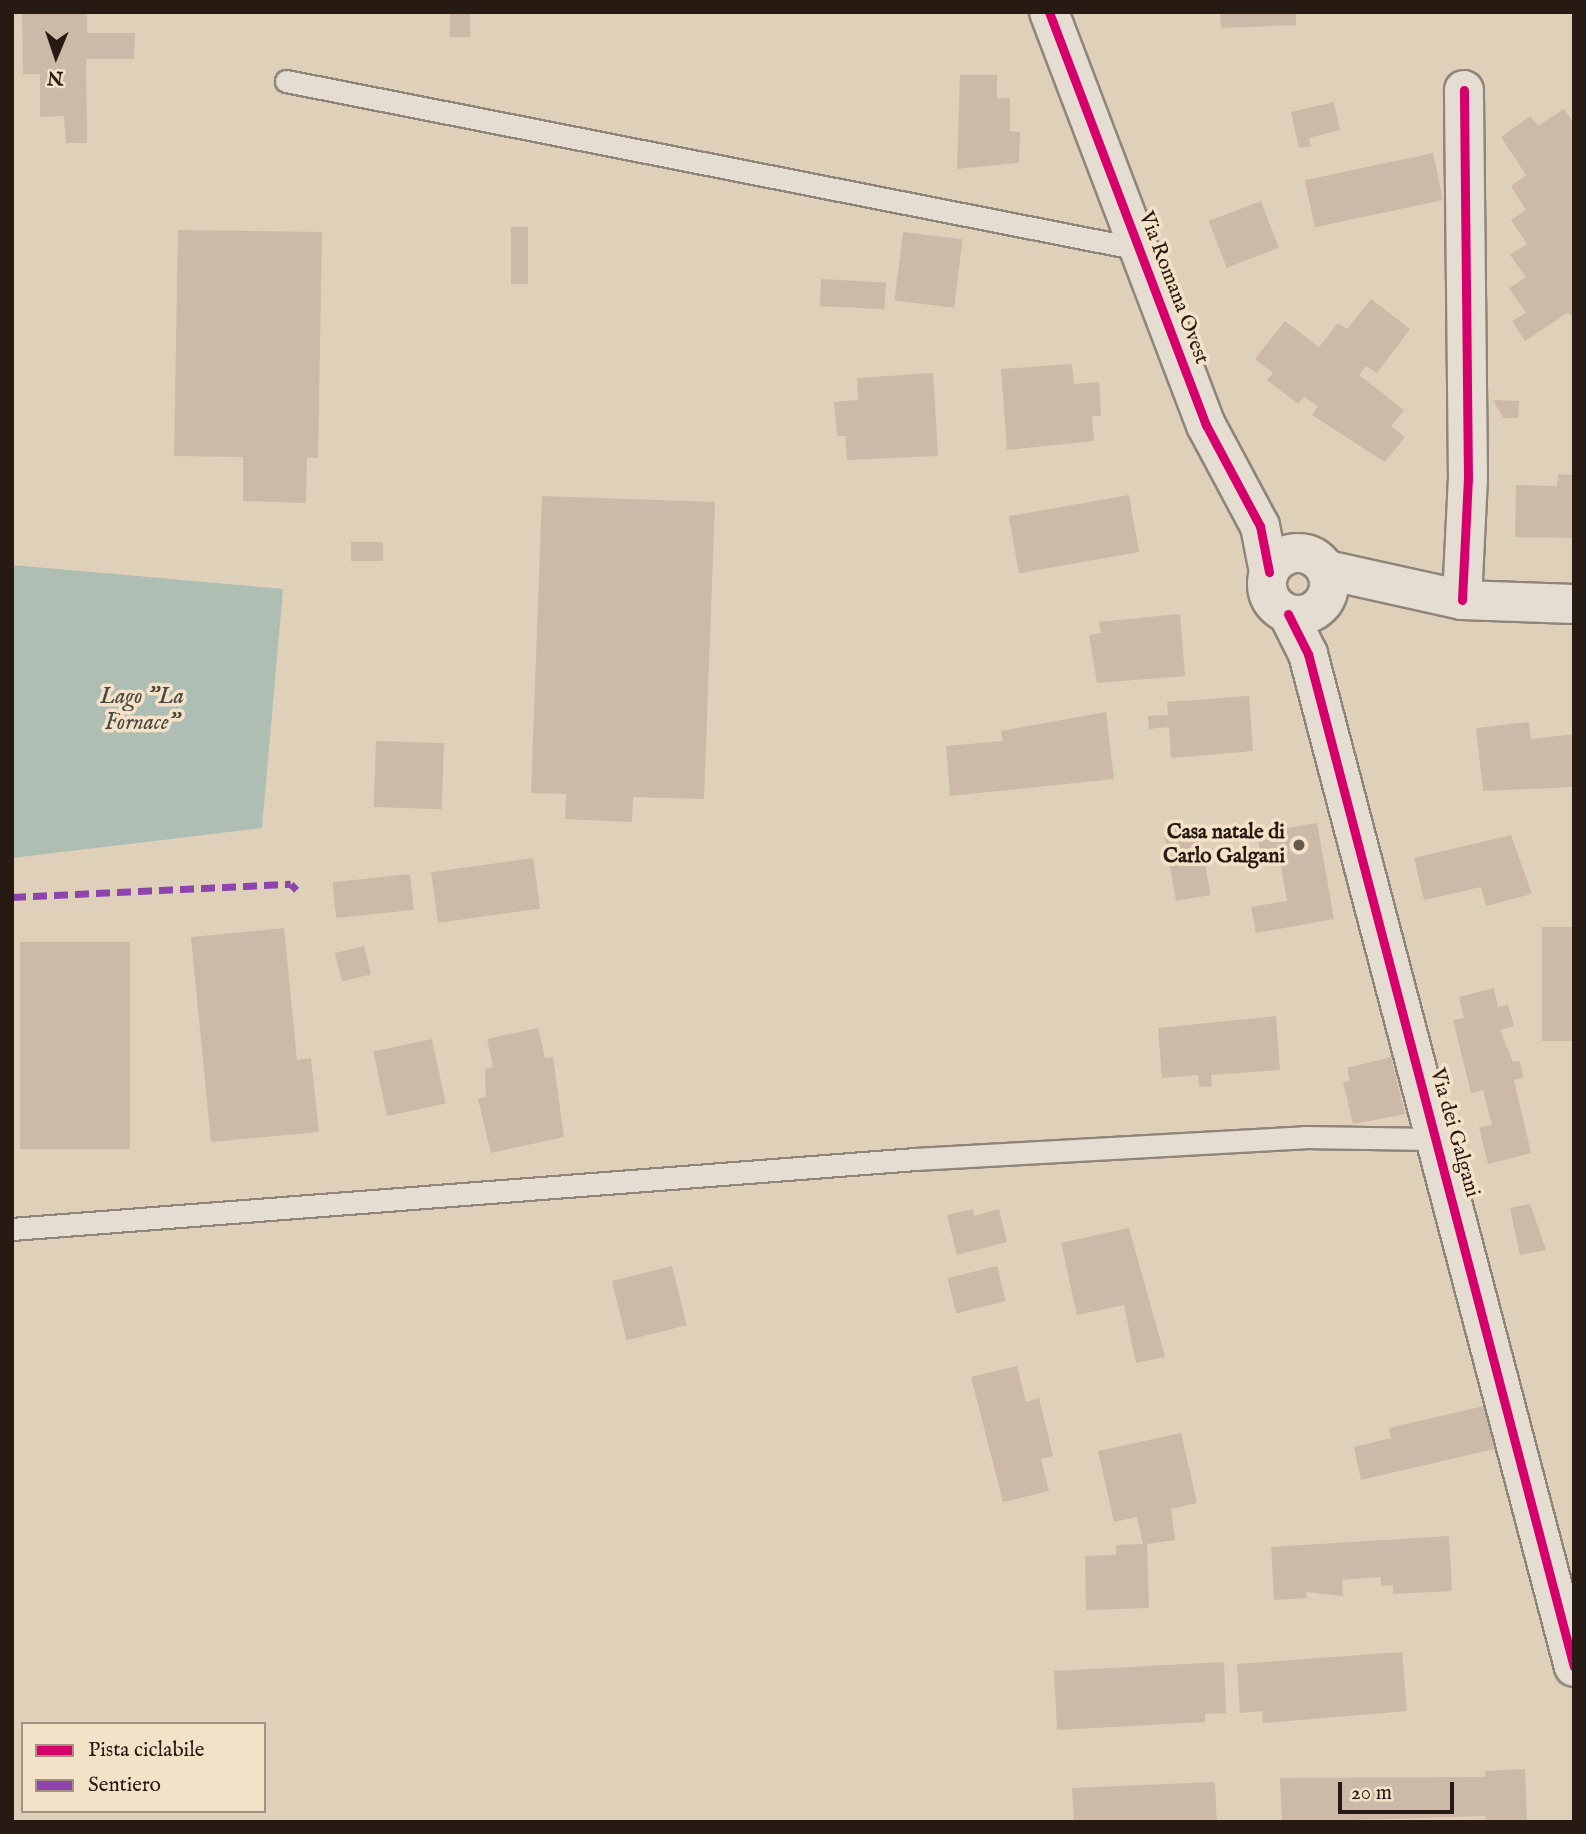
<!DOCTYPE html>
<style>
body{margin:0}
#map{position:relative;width:1586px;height:1834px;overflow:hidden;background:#dfd0ba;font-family:"IM FELL English",serif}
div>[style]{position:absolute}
.water>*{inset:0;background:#afbeb3}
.building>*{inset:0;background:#ccb9a8;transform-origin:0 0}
.roads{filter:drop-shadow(2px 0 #8f8579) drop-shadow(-2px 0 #8f8579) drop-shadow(0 2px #8f8579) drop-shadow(0 -2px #8f8579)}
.lane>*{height:21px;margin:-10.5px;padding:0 10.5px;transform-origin:10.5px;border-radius:10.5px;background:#e5ddd2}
.street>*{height:38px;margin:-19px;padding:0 19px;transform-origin:19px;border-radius:19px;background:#e5ddd2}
.secondary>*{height:38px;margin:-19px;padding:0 19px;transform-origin:19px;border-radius:19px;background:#e5ddd2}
.secondary>.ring{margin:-19px;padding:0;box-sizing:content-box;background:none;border:38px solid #e5ddd2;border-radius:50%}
.quiet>*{height:7px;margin-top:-3.5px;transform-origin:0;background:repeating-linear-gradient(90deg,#8e44ad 0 14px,transparent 0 21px)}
.cycleway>*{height:9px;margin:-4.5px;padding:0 4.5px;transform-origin:4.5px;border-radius:4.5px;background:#d6006c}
.dots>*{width:19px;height:19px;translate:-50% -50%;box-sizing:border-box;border:4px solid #f4e2c8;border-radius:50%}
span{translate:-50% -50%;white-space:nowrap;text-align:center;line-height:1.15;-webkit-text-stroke:7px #f4e2c8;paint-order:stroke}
.street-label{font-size:21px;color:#271a12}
.poi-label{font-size:21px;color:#271a12;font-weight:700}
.right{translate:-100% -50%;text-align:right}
.water-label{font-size:23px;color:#4a4941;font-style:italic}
.frame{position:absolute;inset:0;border:14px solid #271a12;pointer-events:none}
.legend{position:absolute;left:21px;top:1722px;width:245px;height:91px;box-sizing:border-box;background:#f4e2c8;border:2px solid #a2927f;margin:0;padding:9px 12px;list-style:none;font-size:21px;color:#271a12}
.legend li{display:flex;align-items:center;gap:14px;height:35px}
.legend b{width:35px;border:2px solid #a2927f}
.north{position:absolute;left:21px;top:21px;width:70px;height:70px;-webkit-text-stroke:5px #f4e2c8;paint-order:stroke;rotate:182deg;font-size:19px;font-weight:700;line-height:28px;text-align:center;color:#271a12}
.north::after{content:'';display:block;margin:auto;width:24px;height:32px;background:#271a12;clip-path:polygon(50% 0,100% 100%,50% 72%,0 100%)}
.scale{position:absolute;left:1338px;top:1782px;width:116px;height:32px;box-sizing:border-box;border:4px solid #271a12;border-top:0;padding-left:9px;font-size:21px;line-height:24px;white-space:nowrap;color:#271a12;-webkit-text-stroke:5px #f4e2c8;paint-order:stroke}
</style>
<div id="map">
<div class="water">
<div style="clip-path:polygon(12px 565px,283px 589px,262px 828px,12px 858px)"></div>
</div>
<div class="building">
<div style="clip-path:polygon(22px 12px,87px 12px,87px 33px,135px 33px,134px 59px,86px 59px,87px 143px,66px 143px,64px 116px,40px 117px,40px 74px,23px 74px)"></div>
<div style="left:450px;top:12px;width:20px;height:25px"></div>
<div style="clip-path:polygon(1220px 12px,1296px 12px,1296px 25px,1221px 28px)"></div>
<div style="clip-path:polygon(960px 75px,997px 75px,997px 98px,1010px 98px,1010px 131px,1020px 132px,1019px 163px,957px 169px)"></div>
<div style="clip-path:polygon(1334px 102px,1340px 130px,1309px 138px,1311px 146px,1299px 148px,1291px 112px)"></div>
<div style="clip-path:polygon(1564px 109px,1574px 123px,1574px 317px,1567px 313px,1525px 341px,1512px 321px,1526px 313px,1509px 288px,1526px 277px,1510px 255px,1527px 244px,1511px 220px,1526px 210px,1511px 186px,1526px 175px,1501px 137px,1530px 116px,1538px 126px)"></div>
<div style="left:1433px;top:153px;width:48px;height:131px;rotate:78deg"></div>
<div style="left:1261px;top:201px;width:50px;height:56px;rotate:69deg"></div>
<div style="left:511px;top:227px;width:17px;height:57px"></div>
<div style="clip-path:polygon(178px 230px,322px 232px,318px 458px,307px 458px,306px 503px,243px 501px,243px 457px,174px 456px)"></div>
<div style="left:903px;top:232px;width:60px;height:69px;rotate:7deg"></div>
<div style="left:821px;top:279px;width:65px;height:27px;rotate:3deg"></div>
<div style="clip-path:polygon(1371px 299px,1410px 329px,1377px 373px,1366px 366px,1359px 375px,1404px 410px,1391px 426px,1405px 437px,1385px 462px,1312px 415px,1318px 406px,1304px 397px,1298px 404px,1267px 380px,1273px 373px,1255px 359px,1285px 321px,1319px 347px,1338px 323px,1347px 329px)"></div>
<div style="clip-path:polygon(1072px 364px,1074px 384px,1099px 382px,1101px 416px,1092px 416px,1094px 441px,1007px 450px,1001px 369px)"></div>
<div style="clip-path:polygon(933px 373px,938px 456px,847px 460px,845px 436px,837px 436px,834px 402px,858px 400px,857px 378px)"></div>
<div style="clip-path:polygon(1493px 400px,1519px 401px,1518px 418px,1503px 418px)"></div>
<div style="clip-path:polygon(1558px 474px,1574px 475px,1574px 538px,1515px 537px,1516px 485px,1557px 486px)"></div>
<div style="left:1129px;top:495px;width:58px;height:122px;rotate:80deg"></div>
<div style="clip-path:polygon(542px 496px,715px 502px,704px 799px,633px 797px,632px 822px,565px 819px,566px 794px,531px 793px)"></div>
<div style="left:383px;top:542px;width:19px;height:32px;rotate:90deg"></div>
<div style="clip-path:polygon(1180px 614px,1185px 676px,1097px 683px,1089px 635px,1101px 633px,1099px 622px)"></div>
<div style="clip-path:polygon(1249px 696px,1253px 751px,1171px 758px,1169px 727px,1149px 729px,1148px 716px,1168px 715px,1167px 702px)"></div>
<div style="clip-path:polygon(1106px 712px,1114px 779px,950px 796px,946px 746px,1003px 741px,1001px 731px)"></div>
<div style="clip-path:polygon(1529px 722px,1531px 739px,1574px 734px,1574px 787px,1483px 791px,1476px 728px)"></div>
<div style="left:376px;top:741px;width:68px;height:66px;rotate:2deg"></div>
<div style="clip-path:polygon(1317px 823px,1334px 919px,1256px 933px,1251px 907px,1287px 901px,1280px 860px,1262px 866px,1257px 833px)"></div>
<div style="left:1198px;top:824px;width:72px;height:35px;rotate:80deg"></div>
<div style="clip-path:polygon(1511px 835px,1532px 894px,1486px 906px,1481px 887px,1424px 900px,1414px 858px)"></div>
<div style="left:533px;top:858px;width:51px;height:103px;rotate:82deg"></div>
<div style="left:410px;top:874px;width:36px;height:78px;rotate:84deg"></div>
<div style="left:1574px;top:927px;width:114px;height:32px;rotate:90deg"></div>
<div style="clip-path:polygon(284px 928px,297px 1060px,311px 1058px,319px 1132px,211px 1142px,191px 937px)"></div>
<div style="left:20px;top:942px;width:110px;height:207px"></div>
<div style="left:364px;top:946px;width:29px;height:30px;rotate:76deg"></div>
<div style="clip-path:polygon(1494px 988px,1498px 1007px,1508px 1005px,1514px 1026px,1500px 1030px,1513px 1062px,1520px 1061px,1523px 1078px,1514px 1080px,1531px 1153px,1488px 1164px,1479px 1127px,1492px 1125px,1483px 1090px,1471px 1093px,1453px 1020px,1464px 1018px,1459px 997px)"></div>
<div style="clip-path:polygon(1276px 1016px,1280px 1070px,1211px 1075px,1212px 1086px,1199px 1087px,1198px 1075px,1162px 1078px,1158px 1028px)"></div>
<div style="clip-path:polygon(538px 1028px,545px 1058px,553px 1057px,564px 1137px,491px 1153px,478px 1099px,486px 1097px,485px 1069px,493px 1067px,487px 1039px)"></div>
<div style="left:432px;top:1039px;width:66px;height:60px;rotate:78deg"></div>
<div style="clip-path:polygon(1391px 1057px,1405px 1114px,1353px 1124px,1343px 1082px,1350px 1081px,1347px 1068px)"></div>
<div style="clip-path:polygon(1530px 1204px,1546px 1250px,1520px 1255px,1510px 1208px)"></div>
<div style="clip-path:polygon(973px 1209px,974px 1216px,999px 1209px,1007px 1242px,957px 1255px,947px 1215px)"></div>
<div style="clip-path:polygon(1129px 1228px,1165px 1357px,1136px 1363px,1124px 1305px,1077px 1315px,1061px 1243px)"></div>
<div style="left:672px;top:1266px;width:61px;height:62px;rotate:76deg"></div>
<div style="left:997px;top:1266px;width:36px;height:51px;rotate:76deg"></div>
<div style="clip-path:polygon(1017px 1366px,1026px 1402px,1039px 1398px,1053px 1456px,1041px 1459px,1049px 1491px,1003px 1502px,971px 1377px)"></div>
<div style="clip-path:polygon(1484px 1406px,1494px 1449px,1361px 1480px,1354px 1447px,1391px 1438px,1389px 1428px)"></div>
<div style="clip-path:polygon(1181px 1433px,1197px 1503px,1171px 1509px,1175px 1540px,1147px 1544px,1149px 1608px,1086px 1610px,1085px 1556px,1116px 1555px,1116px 1545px,1143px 1544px,1137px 1517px,1114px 1522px,1098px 1451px)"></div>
<div style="clip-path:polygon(1449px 1536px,1452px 1591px,1393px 1594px,1393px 1585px,1381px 1586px,1381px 1577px,1342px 1580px,1343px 1596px,1306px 1592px,1307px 1598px,1274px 1600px,1271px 1547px)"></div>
<div style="clip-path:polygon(1402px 1652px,1407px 1711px,1263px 1723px,1262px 1711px,1240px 1713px,1237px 1664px)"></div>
<div style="clip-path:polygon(1224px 1662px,1226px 1713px,1205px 1714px,1205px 1722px,1057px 1730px,1054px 1671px)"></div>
<div style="clip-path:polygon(1525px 1769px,1527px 1822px,1486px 1822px,1485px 1816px,1282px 1822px,1280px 1778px,1485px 1777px,1485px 1771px)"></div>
<div style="clip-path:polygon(1215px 1782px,1217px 1822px,1074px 1822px,1072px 1788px)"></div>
</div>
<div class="roads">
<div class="lane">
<div style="left:286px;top:81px;width:869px;rotate:11.14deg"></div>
<div style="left:12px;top:1229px;width:906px;rotate:-4.43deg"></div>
<div style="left:915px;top:1159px;width:390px;rotate:-3.2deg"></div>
<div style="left:1304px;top:1137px;width:133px;rotate:0.9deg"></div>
</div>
<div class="street">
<div style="left:1462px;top:600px;width:121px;rotate:-87.2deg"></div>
<div style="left:1468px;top:479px;width:389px;rotate:-90.6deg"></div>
</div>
<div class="secondary">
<div style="left:1049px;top:12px;width:442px;rotate:69.2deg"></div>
<div style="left:1206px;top:425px;width:115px;rotate:61.9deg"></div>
<div style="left:1260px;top:526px;width:47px;rotate:78.9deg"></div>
<div class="ring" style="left:1267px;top:553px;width:24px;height:24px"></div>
<div style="left:1327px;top:570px;width:138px;rotate:12.5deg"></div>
<div style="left:1462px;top:600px;width:112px;rotate:2deg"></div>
<div style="left:1288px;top:614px;width:45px;rotate:63.4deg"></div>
<div style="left:1308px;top:654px;width:1047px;rotate:75.29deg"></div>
</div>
</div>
<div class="quiet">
<div style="left:12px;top:897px;width:279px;rotate:-2.7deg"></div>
<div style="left:291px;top:884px;width:8px;rotate:45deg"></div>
</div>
<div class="cycleway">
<div style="left:1049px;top:12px;width:442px;rotate:69.2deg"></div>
<div style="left:1206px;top:425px;width:115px;rotate:61.9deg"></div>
<div style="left:1260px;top:526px;width:47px;rotate:78.9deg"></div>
<div style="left:1462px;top:600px;width:121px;rotate:-87.2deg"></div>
<div style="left:1468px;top:479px;width:389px;rotate:-90.6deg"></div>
<div style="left:1288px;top:614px;width:45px;rotate:63.4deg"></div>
<div style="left:1308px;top:654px;width:1047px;rotate:75.29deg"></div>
</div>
<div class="dots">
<div style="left:1299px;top:845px;background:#675a4d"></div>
</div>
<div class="street-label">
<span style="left:1173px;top:288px;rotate:69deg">Via Romana Ovest</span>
<span style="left:1454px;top:1133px;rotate:74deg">Via dei Galgani</span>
</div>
<div class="poi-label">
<span class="right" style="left:1285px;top:845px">Casa natale di<br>Carlo Galgani</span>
</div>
<div class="water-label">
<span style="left:142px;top:710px">Lago "La<br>Fornace"</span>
</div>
<div class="frame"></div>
<ul class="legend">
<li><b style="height:9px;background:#d6006c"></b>Pista ciclabile</li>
<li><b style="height:9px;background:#8e44ad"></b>Sentiero</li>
</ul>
<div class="north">N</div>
<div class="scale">20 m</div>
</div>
